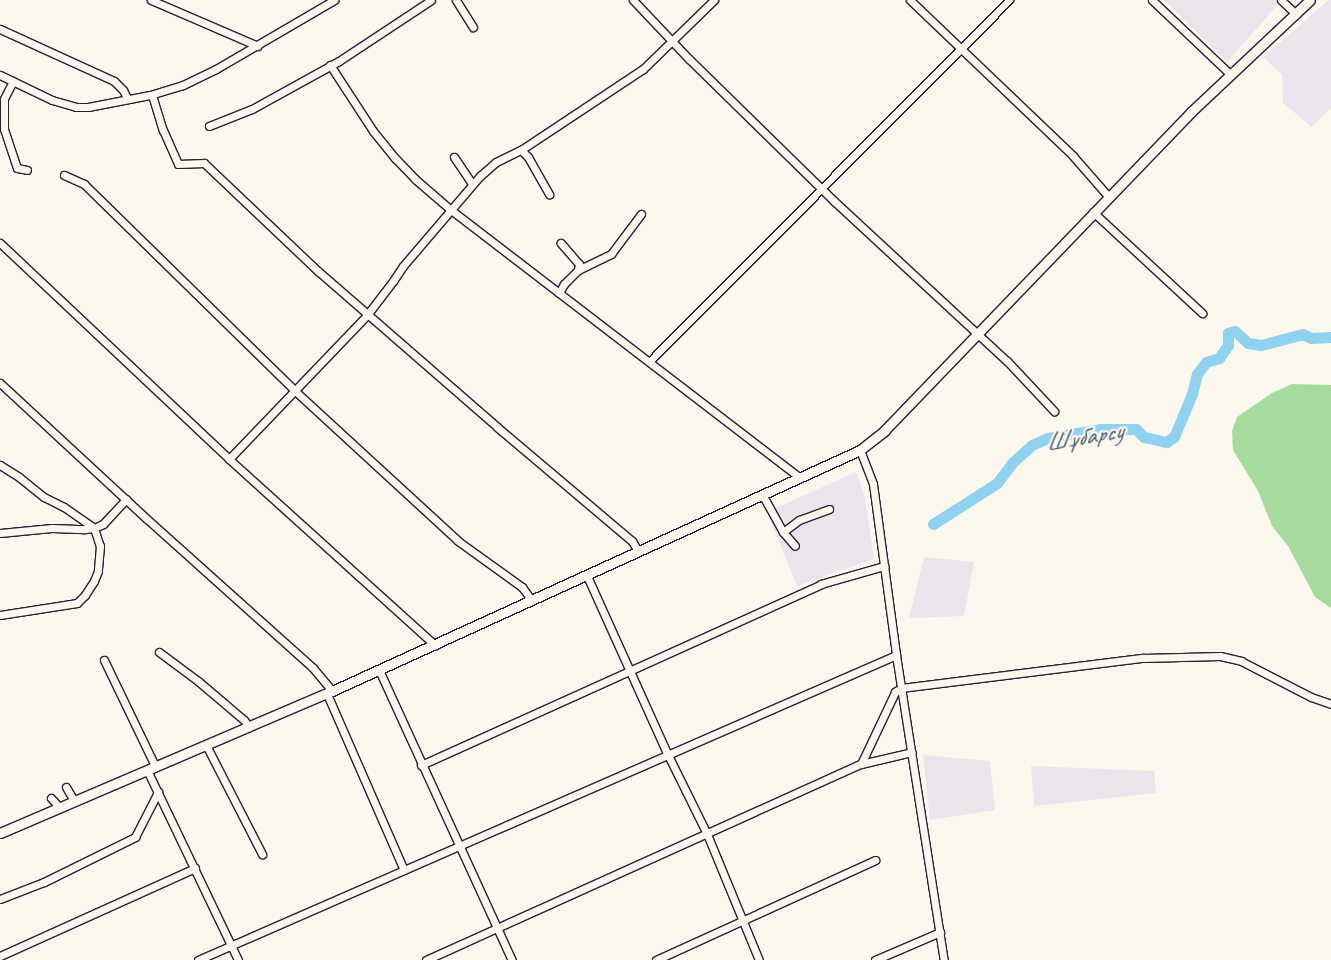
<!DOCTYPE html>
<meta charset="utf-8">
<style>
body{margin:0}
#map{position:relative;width:1331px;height:960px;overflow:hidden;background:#fbf7ec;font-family:Caveat,sans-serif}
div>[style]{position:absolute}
.built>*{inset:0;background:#eae5ec}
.green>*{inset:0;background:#a7db9e}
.river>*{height:11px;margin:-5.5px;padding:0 5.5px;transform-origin:5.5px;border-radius:5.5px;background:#8ed2ef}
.roads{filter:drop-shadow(1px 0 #22223b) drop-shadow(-1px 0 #22223b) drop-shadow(0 1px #22223b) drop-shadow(0 -1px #22223b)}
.minor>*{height:7px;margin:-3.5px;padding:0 3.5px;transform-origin:3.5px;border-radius:3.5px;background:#fbf7ec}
.tertiary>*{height:9px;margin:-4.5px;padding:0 4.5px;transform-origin:4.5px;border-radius:4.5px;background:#fbf7ec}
span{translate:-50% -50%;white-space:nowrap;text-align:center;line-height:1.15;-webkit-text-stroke:4.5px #fbf7ec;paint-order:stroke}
.water-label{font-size:25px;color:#425771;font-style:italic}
</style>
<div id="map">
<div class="built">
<div style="clip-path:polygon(1164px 0,1282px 0,1227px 62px)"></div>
<div style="clip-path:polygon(1329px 0,1331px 0,1331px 108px,1312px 127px,1283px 103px,1282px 74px,1263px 57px)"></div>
<div style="clip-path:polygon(856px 472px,865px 497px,874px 559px,797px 586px,767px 512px)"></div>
<div style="clip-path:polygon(924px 557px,974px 562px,964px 616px,909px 618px)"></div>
<div style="clip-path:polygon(923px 755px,990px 761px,995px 810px,930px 820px)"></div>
<div style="clip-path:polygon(1031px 766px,1154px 771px,1156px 793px,1034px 806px)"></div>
</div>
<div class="green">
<div style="clip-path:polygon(1292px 384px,1331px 385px,1331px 608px,1315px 597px,1288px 546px,1272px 526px,1258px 491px,1233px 450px,1232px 431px,1237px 417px,1272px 393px)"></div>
</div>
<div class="river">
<div style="left:933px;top:524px;width:76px;rotate:-32.6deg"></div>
<div style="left:997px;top:483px;width:26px;rotate:-53deg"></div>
<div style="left:1013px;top:462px;width:25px;rotate:-42deg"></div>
<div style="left:1032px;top:445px;width:17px;rotate:-24deg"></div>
<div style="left:1048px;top:438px;width:54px;rotate:-9.6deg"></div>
<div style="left:1101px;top:429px;width:35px"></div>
<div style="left:1136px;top:429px;width:11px;rotate:45deg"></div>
<div style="left:1144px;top:437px;width:23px;rotate:13deg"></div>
<div style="left:1166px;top:442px;width:9px;rotate:-32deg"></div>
<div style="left:1174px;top:437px;width:47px;rotate:-67.3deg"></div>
<div style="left:1192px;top:394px;width:21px;rotate:-76deg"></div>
<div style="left:1197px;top:374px;width:15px;rotate:-53deg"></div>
<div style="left:1206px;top:362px;width:14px;rotate:-17deg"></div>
<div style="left:1219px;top:358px;width:16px;rotate:-55deg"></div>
<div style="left:1228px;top:345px;width:12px;rotate:-90deg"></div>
<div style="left:1228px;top:333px;width:7px;rotate:-16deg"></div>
<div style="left:1235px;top:331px;width:18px;rotate:43deg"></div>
<div style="left:1248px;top:343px;width:13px;rotate:9deg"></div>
<div style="left:1261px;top:345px;width:43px;rotate:-14.7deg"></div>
<div style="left:1303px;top:334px;width:9px;rotate:27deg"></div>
<div style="left:1311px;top:338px;width:20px;rotate:-3deg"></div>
</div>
<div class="roads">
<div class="minor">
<div style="left:151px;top:0;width:116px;rotate:23.3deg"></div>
<div style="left:456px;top:0;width:32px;rotate:58deg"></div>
<div style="left:633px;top:0;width:81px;rotate:46.5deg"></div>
<div style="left:689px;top:59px;width:203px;rotate:44.4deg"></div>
<div style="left:834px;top:201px;width:236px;rotate:42.8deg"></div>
<div style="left:1007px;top:361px;width:69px;rotate:46.8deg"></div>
<div style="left:910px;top:0;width:226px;rotate:43.7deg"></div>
<div style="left:1073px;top:156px;width:53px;rotate:48.8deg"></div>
<div style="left:1152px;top:0;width:109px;rotate:43.5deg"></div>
<div style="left:1281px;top:0;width:21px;rotate:43deg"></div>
<div style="left:0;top:29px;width:125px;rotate:24.5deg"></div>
<div style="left:114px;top:81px;width:13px;rotate:45deg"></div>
<div style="left:123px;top:90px;width:9px;rotate:63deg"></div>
<div style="left:330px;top:65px;width:79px;rotate:56.9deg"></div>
<div style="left:373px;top:131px;width:35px;rotate:51deg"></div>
<div style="left:395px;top:158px;width:29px;rotate:46deg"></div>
<div style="left:415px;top:179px;width:48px;rotate:40.7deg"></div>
<div style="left:451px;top:210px;width:439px;rotate:37.5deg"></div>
<div style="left:0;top:75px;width:58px;rotate:25.7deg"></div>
<div style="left:52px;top:100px;width:25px;rotate:16deg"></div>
<div style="left:76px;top:107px;width:12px"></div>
<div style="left:88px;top:107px;width:63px;rotate:-11deg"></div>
<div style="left:150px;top:95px;width:34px;rotate:-17deg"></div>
<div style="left:183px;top:85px;width:37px;rotate:-26deg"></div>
<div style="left:216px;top:69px;width:137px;rotate:-30.3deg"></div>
<div style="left:13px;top:81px;width:20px;rotate:117deg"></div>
<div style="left:4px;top:99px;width:30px;rotate:90deg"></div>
<div style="left:4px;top:129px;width:41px;rotate:71.6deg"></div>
<div style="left:17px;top:168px;width:10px;rotate:11deg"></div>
<div style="left:152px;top:95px;width:37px;rotate:73deg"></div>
<div style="left:163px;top:130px;width:37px;rotate:66deg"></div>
<div style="left:178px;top:164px;width:26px;rotate:-2deg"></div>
<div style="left:204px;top:163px;width:158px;rotate:43.5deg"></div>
<div style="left:319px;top:272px;width:236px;rotate:41deg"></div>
<div style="left:497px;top:427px;width:177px;rotate:40.2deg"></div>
<div style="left:632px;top:541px;width:12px;rotate:59deg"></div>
<div style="left:209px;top:126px;width:46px;rotate:-21.6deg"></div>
<div style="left:252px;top:109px;width:99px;rotate:-28.9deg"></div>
<div style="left:339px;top:61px;width:110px;rotate:-33.5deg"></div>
<div style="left:521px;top:150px;width:10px;rotate:45deg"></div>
<div style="left:528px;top:157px;width:43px;rotate:60.4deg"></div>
<div style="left:454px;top:157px;width:32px;rotate:56deg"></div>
<div style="left:64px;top:175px;width:22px;rotate:24deg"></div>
<div style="left:84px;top:184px;width:294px;rotate:44.4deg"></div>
<div style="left:294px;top:390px;width:223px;rotate:42.6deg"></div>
<div style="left:458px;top:541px;width:79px;rotate:35.7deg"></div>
<div style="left:522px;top:587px;width:17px;rotate:54deg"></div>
<div style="left:1093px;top:212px;width:149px;rotate:42.8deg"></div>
<div style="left:0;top:243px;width:315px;rotate:43.3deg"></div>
<div style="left:229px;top:459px;width:278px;rotate:42.1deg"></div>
<div style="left:578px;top:270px;width:37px;rotate:-26deg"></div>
<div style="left:611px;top:254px;width:50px;rotate:-53.1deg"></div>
<div style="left:559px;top:293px;width:10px;rotate:-61deg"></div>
<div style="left:564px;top:284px;width:20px;rotate:-45deg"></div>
<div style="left:578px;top:270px;width:6px;rotate:-81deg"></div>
<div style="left:579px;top:264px;width:28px;rotate:-131deg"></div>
<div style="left:649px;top:362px;width:511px;rotate:-45.16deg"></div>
<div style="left:0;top:383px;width:200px;rotate:42.8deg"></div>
<div style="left:147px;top:519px;width:223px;rotate:41.9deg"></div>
<div style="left:313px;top:668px;width:30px;rotate:50deg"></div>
<div style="left:860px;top:450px;width:36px;rotate:69deg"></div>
<div style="left:873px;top:484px;width:173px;rotate:82.3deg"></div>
<div style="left:896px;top:655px;width:309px;rotate:81.1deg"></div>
<div style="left:229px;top:459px;width:199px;rotate:-46.2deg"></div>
<div style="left:367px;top:315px;width:43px;rotate:-52.6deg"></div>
<div style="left:393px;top:281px;width:18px;rotate:-56deg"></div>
<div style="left:403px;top:266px;width:118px;rotate:-49.5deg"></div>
<div style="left:480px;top:176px;width:21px;rotate:-41deg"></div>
<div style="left:496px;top:162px;width:28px;rotate:-26deg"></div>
<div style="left:521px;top:150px;width:146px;rotate:-33.6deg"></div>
<div style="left:643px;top:69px;width:99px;rotate:-44.2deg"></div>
<div style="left:0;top:465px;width:22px;rotate:32deg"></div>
<div style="left:19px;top:477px;width:32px;rotate:39deg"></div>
<div style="left:44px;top:497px;width:22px;rotate:27deg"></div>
<div style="left:64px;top:507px;width:37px;rotate:35deg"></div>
<div style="left:94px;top:528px;width:19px;rotate:72deg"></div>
<div style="left:100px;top:546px;width:25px;rotate:95deg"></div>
<div style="left:98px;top:571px;width:11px;rotate:112deg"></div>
<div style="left:94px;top:581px;width:17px;rotate:123deg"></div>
<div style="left:85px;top:595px;width:11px;rotate:135deg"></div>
<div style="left:77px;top:603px;width:78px;rotate:171.1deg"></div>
<div style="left:762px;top:494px;width:43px;rotate:61.1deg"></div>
<div style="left:783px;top:532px;width:18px;rotate:49deg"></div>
<div style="left:783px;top:532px;width:20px;rotate:-37deg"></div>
<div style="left:799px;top:520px;width:32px;rotate:-20deg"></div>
<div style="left:0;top:533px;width:52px;rotate:-5.5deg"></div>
<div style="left:52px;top:528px;width:33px;rotate:2deg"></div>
<div style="left:85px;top:529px;width:9px;rotate:-6deg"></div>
<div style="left:94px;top:528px;width:10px;rotate:-24deg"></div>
<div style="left:103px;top:524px;width:34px;rotate:-47deg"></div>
<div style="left:587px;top:576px;width:194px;rotate:65.7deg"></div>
<div style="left:667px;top:753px;width:90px;rotate:63.7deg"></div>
<div style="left:707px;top:834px;width:136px;rotate:67.6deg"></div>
<div style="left:159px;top:652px;width:49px;rotate:36.6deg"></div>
<div style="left:198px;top:681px;width:60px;rotate:40.3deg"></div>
<div style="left:244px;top:720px;width:9px;rotate:54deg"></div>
<div style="left:104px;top:660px;width:118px;rotate:64.3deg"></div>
<div style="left:379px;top:670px;width:319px;rotate:65.4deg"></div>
<div style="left:327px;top:694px;width:192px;rotate:66.4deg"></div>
<div style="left:206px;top:745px;width:123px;rotate:62.8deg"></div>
<div style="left:861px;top:764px;width:80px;rotate:-64.7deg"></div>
<div style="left:895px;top:692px;width:7px;rotate:-34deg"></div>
<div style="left:901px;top:688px;width:244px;rotate:-7.1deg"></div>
<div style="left:1143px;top:658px;width:77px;rotate:-1.5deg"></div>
<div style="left:1220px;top:656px;width:22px;rotate:13deg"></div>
<div style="left:1241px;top:661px;width:79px;rotate:27.2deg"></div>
<div style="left:1311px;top:697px;width:21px;rotate:19deg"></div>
<div style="left:421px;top:765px;width:439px;rotate:-24.3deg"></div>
<div style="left:821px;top:584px;width:66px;rotate:-15.9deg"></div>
<div style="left:147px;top:770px;width:211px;rotate:64.4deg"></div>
<div style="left:66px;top:787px;width:16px;rotate:60deg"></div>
<div style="left:51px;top:798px;width:12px;rotate:48deg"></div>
<div style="left:0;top:899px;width:47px;rotate:-21.1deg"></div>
<div style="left:44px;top:882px;width:102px;rotate:-26.3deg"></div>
<div style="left:135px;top:837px;width:51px;rotate:-62.9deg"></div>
<div style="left:0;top:956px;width:214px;rotate:-24.3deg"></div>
<div style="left:198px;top:960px;width:762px;rotate:-23.6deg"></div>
<div style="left:426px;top:960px;width:477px;rotate:-24.3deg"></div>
<div style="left:861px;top:764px;width:52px;rotate:-13.2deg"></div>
<div style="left:656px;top:960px;width:241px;rotate:-24.5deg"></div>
<div style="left:875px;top:960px;width:71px;rotate:-23.3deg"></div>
</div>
<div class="tertiary">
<div style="left:0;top:833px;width:361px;rotate:-23.2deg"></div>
<div style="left:332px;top:691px;width:580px;rotate:-24.53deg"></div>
<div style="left:860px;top:450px;width:31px;rotate:-38deg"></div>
<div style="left:884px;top:431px;width:443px;rotate:-46.1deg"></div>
<div style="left:1191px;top:112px;width:163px;rotate:-43.3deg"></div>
</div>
</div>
<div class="water-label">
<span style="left:1084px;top:437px;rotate:-9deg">Шұбарсу</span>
</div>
</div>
